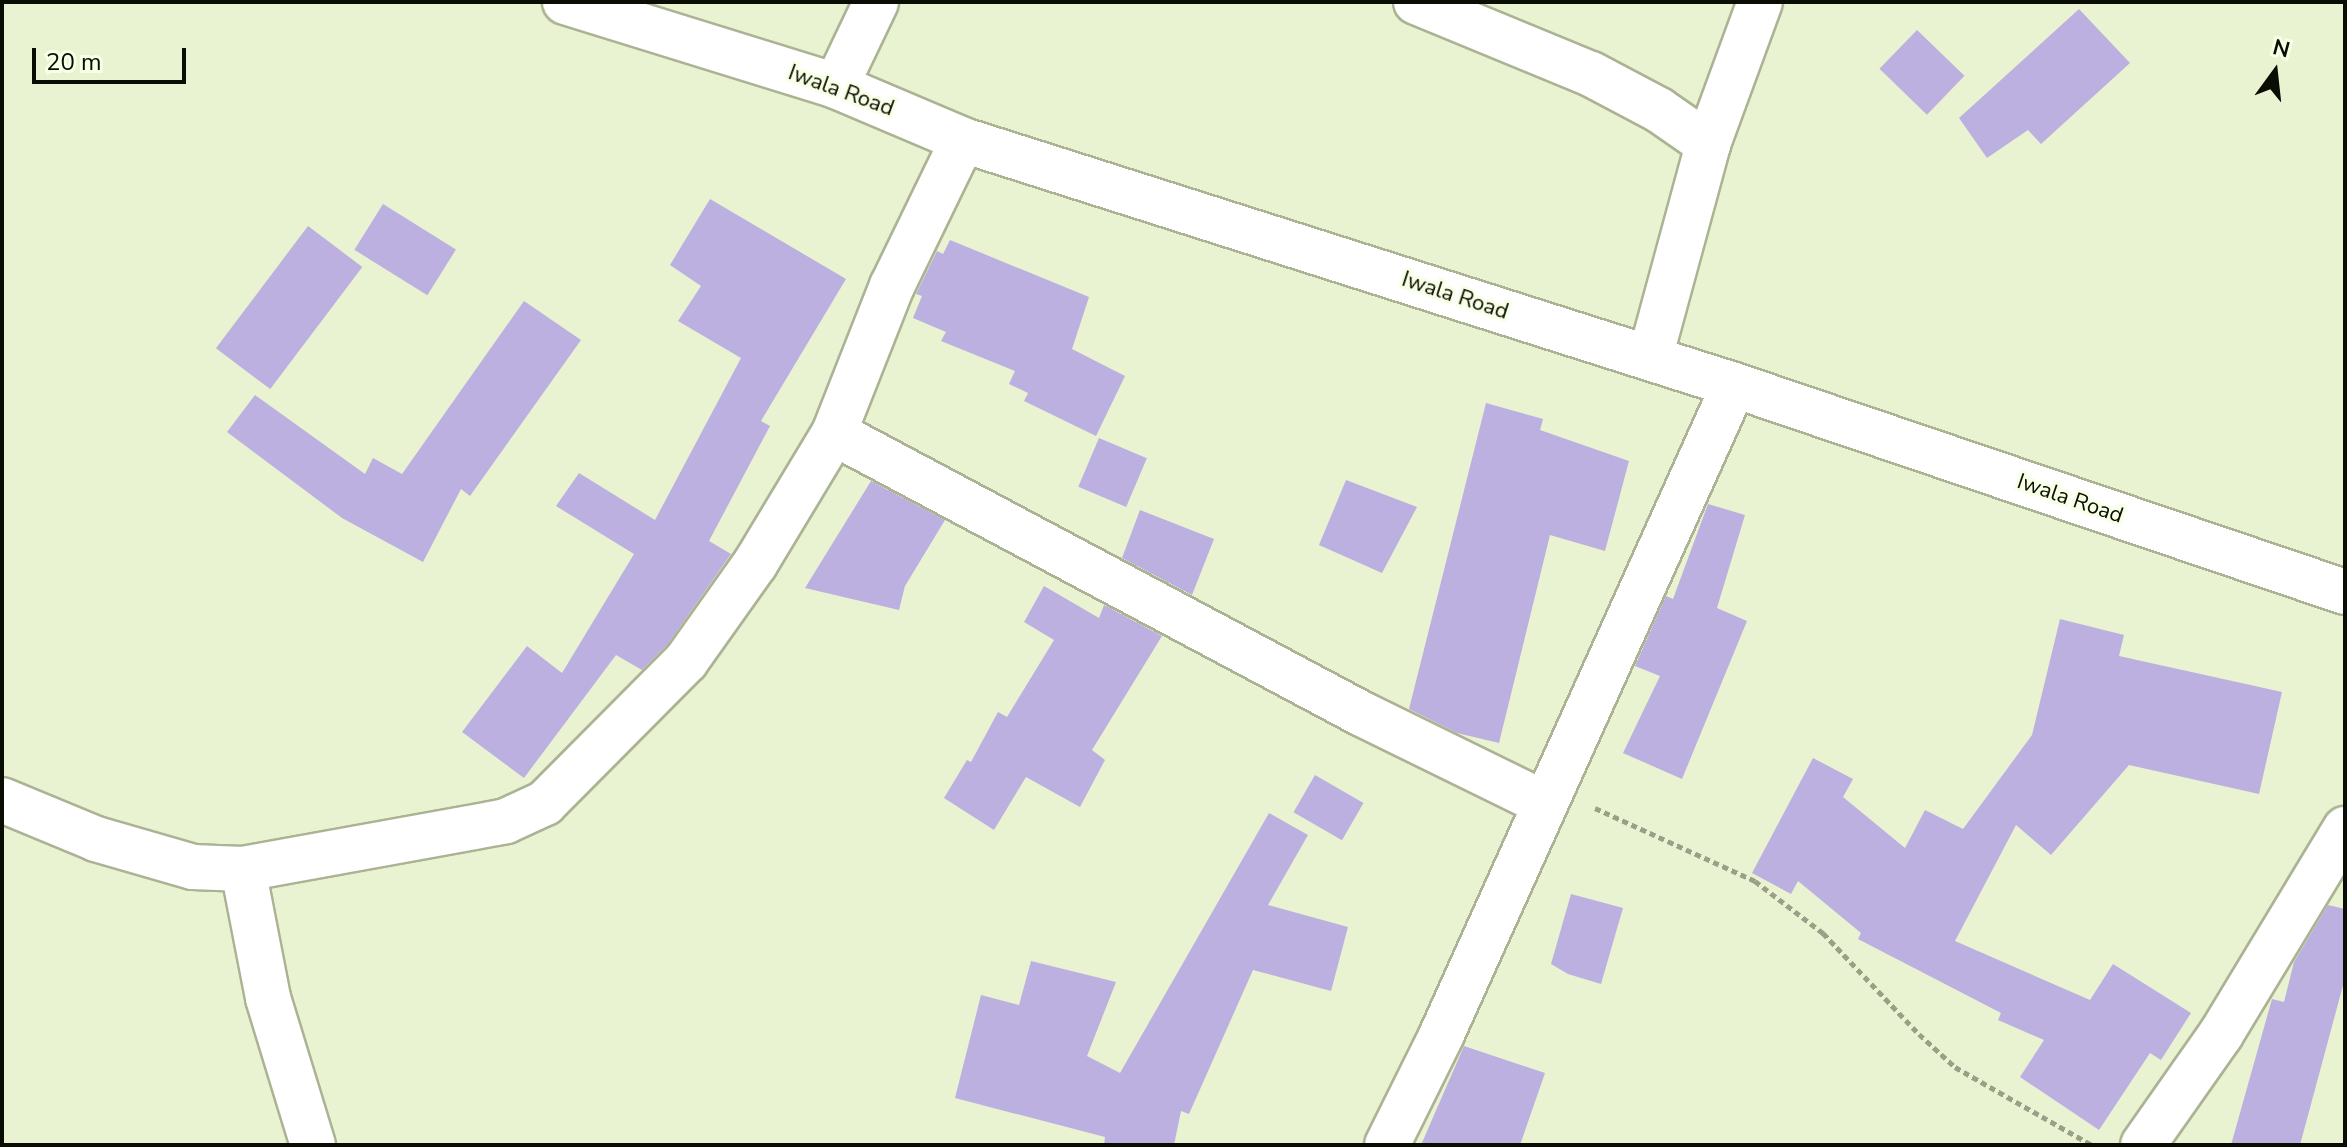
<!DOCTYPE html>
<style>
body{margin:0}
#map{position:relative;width:2347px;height:1147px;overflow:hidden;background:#e9f2d1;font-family:"Nunito Sans",sans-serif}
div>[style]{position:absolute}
.building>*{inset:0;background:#bcb0e1;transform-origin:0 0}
.path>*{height:5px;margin-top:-2.5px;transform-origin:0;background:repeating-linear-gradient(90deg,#9aa088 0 6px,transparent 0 10px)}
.roads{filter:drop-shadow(2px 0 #abb394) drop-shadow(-2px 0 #abb394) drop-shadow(0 2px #abb394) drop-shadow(0 -2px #abb394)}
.minor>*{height:44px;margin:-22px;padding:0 22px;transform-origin:22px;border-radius:22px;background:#fff}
.tertiary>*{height:44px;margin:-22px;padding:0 22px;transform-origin:22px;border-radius:22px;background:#fff}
span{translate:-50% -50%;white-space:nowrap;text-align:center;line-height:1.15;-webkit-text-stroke:6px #f7ffe4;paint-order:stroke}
.street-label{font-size:22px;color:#0a0d04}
.frame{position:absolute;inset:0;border:4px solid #0a0d04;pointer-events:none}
.north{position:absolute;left:2235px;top:32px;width:80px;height:80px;-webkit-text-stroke:6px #f7ffe4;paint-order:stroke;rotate:15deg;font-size:22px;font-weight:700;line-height:32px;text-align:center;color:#0a0d04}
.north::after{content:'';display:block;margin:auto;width:28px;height:36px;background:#0a0d04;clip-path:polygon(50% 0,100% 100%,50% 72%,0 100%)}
.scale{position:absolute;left:32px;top:48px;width:154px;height:36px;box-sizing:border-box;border:4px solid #0a0d04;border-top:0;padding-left:10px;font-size:24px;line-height:28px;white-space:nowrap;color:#0a0d04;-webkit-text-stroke:6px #f7ffe4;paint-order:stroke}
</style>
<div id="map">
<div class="building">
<div style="clip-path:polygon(2079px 9px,2130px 63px,2041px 144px,2028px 130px,1987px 158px,1959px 118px)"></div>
<div style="left:1917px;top:30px;width:66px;height:54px;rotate:44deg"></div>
<div style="clip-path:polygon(710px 199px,846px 279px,761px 421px,770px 426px,709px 541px,731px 554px,667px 645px,642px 670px,616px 655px,524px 778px,462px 732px,527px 646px,562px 673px,634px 554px,556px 506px,579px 473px,655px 520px,741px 358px,678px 321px,701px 286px,670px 265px)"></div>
<div style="left:383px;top:204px;width:86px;height:54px;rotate:32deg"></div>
<div style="left:308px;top:226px;width:68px;height:153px;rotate:37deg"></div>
<div style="clip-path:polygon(950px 240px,1089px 297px,1072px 349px,1125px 376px,1096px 436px,1024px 401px,1028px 393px,1009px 384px,1015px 371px,941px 341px,946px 332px,913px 318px,922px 296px,916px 294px,937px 251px,943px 254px)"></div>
<div style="clip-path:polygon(524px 301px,581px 340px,470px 496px,461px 489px,423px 562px,342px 518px,227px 432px,255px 395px,365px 474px,373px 458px,402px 474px)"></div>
<div style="clip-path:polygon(1486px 403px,1543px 419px,1540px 430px,1629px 461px,1605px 551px,1550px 535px,1499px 743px,1457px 733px,1409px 709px)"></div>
<div style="left:1099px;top:438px;width:52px;height:53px;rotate:23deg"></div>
<div style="clip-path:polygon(1346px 480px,1417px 507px,1382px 573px,1319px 545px)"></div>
<div style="clip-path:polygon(871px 481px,945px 520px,905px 586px,899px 610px,805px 588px)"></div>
<div style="clip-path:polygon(1708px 504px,1745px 515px,1717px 608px,1747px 621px,1682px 779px,1623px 753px,1660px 676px,1635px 666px,1666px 596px,1673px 599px)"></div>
<div style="clip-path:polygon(1140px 510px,1214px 539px,1192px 595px,1122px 558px)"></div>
<div style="clip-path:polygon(1044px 586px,1099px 618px,1104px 605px,1162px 636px,1092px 750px,1105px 760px,1080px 807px,1026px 777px,994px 830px,944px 798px,967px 760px,971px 762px,998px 712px,1007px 717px,1054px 640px,1024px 622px)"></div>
<div style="clip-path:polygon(2060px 619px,2124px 635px,2119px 656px,2282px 692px,2259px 794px,2129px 765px,2051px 855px,2016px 825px,1955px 941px,2090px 1000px,2113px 964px,2191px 1013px,2161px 1060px,2150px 1053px,2099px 1130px,2020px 1077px,2044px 1040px,1998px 1020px,2001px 1013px,1858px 939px,1861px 933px,1798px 881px,1791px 894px,1752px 873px,1813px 758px,1853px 779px,1843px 797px,1905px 848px,1925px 810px,1963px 829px,2032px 735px)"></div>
<div style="left:1315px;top:775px;width:56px;height:43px;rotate:30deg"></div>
<div style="clip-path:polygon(1269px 813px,1308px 835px,1268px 905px,1348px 927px,1331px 991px,1253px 970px,1189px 1114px,1181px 1111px,1174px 1145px,1104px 1145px,1105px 1137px,955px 1098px,981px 995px,1019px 1005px,1031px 961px,1116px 982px,1087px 1056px,1120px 1073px)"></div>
<div style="clip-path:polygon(1571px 894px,1623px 908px,1601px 984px,1568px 974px,1551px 964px)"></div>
<div style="clip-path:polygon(2328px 905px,2345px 909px,2345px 978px,2300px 1145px,2231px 1145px,2272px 999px,2284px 1002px,2294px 962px)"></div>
<div style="clip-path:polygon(1464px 1046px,1545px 1073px,1520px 1145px,1421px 1145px)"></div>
</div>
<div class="path">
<div style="left:1595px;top:808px;width:176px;rotate:24.5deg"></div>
<div style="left:1755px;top:881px;width:86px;rotate:37.4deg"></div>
<div style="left:1823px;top:933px;width:139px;rotate:46.5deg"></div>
<div style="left:1919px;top:1034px;width:49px;rotate:42.5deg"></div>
<div style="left:1955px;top:1067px;width:158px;rotate:29.7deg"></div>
</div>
<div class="roads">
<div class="minor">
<div style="left:1416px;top:2px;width:189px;rotate:22.4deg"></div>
<div style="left:1591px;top:74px;width:77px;rotate:27.9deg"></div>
<div style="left:1659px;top:110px;width:60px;rotate:34.8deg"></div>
<div style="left:836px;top:86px;width:93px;rotate:-64.5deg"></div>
<div style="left:1650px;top:358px;width:222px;rotate:-74.8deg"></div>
<div style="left:1708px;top:144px;width:151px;rotate:-69.9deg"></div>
<div style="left:834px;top:433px;width:598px;rotate:28.02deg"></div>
<div style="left:1362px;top:714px;width:203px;rotate:26.1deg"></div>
<div style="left:2px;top:800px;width:102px;rotate:22.5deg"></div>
<div style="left:96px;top:839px;width:101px;rotate:16.1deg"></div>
<div style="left:193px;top:867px;width:50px;rotate:2.3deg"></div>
<div style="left:243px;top:869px;width:267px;rotate:-10.3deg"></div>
<div style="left:506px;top:821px;width:43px;rotate:-24.8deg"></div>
<div style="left:545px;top:803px;width:200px;rotate:-45.2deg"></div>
<div style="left:686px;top:661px;width:119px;rotate:-54.6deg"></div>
<div style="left:755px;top:564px;width:153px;rotate:-58.9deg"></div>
<div style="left:834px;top:433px;width:158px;rotate:-68.5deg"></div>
<div style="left:892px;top:286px;width:162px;rotate:-64.1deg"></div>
<div style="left:243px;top:869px;width:131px;rotate:79deg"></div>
<div style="left:268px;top:998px;width:154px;rotate:73deg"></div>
<div style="left:1387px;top:1145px;width:122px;rotate:-63.6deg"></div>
<div style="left:1441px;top:1036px;width:714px;rotate:-65.77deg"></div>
<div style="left:2143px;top:1145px;width:136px;rotate:-54.9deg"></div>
<div style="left:2221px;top:1034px;width:240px;rotate:-58.8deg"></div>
</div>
<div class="tertiary">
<div style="left:565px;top:2px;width:284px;rotate:17.2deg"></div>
<div style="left:836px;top:86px;width:138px;rotate:23deg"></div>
<div style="left:963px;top:140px;width:809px;rotate:17.63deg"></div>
<div style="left:1734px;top:385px;width:645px;rotate:18.72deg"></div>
</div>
</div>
<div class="street-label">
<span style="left:841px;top:91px;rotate:20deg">Iwala Road</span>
<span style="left:1455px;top:296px;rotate:18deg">Iwala Road</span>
<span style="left:2070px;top:499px;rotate:19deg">Iwala Road</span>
</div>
<div class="frame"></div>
<div class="north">N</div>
<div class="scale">20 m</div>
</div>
